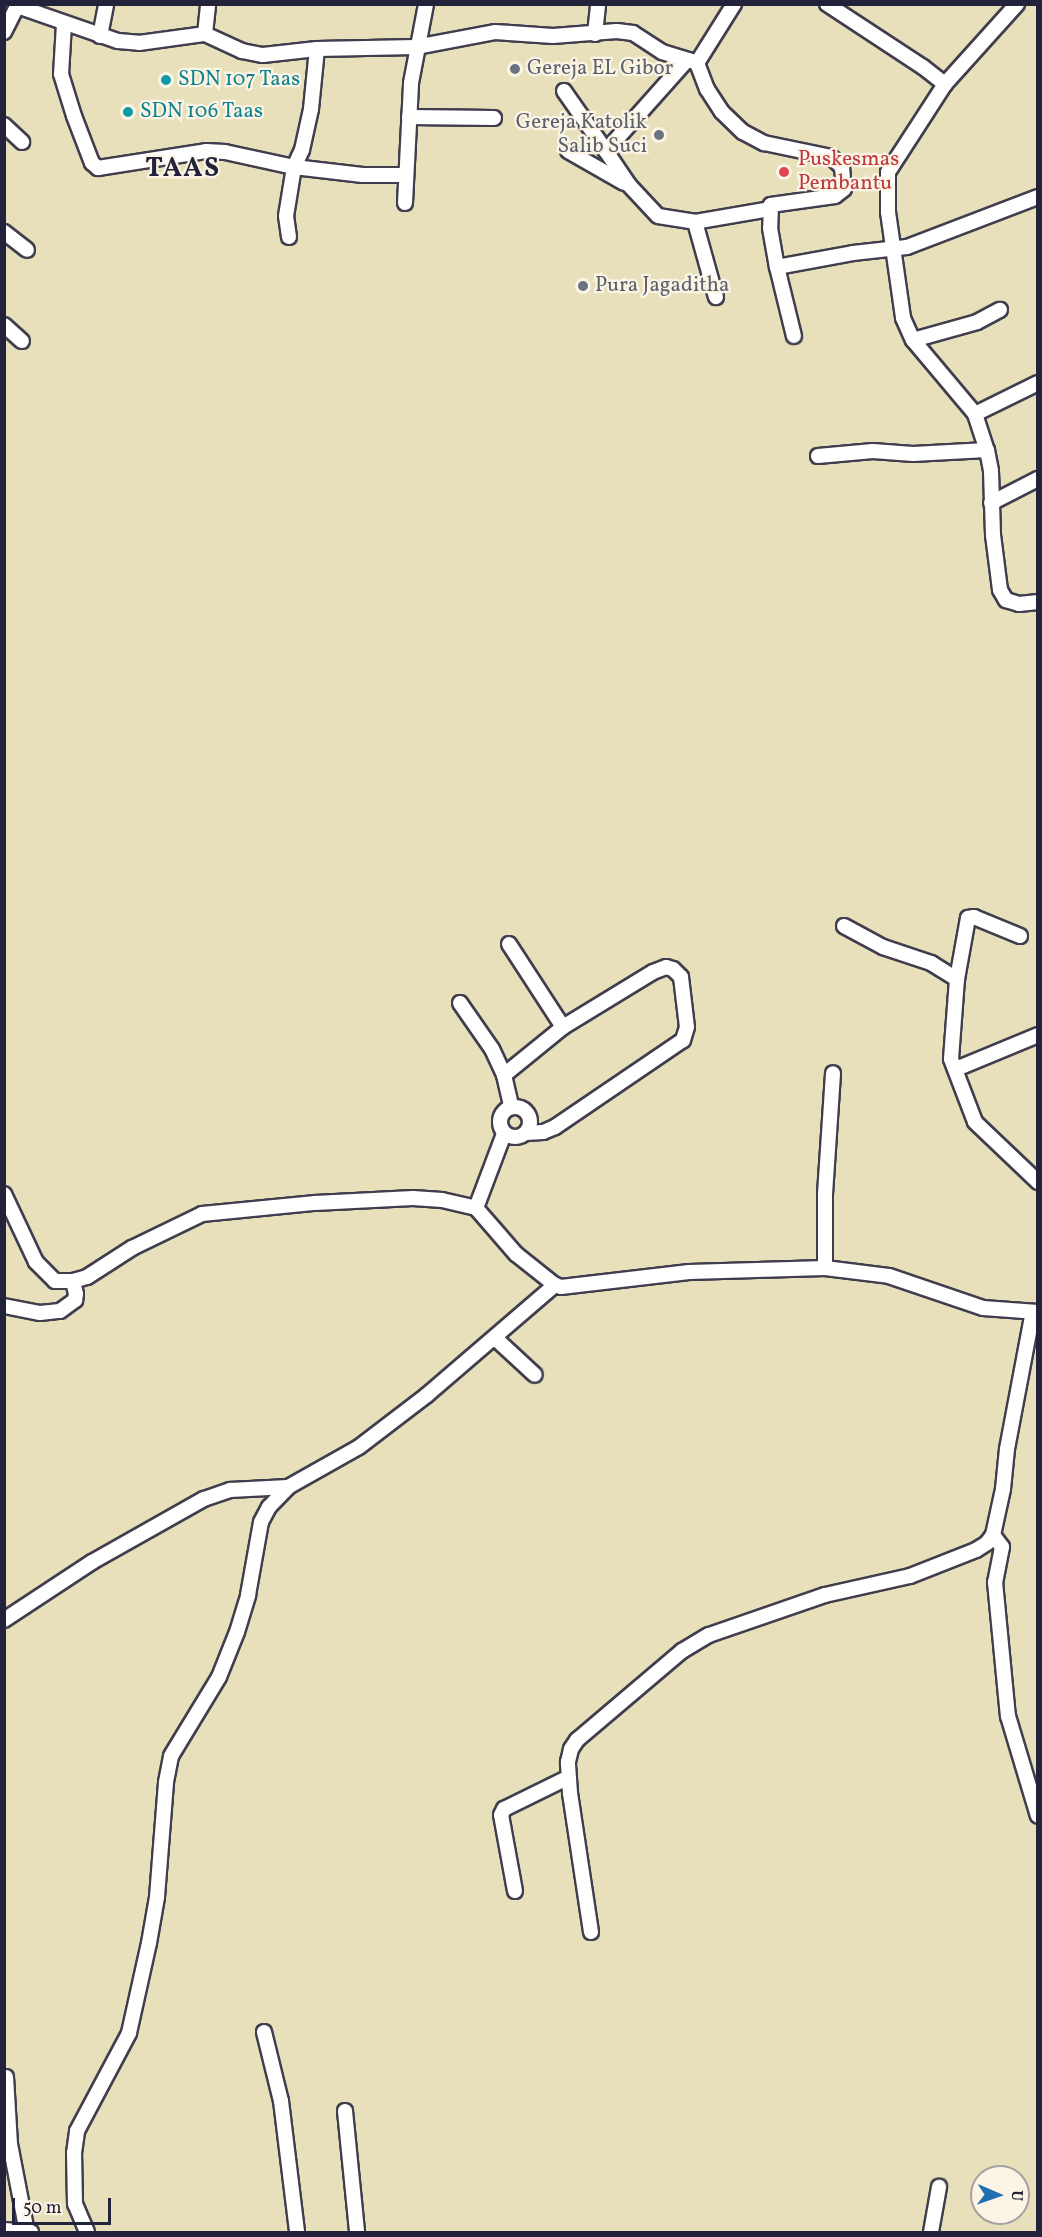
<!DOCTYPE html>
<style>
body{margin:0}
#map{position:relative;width:1042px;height:2237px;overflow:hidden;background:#e8e0bb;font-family:Vollkorn,serif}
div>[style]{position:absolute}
.roads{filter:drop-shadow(2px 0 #403e4e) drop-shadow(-2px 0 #403e4e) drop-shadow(0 2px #403e4e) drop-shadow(0 -2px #403e4e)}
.minor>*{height:14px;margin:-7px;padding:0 7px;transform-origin:7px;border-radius:7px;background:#fff}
.minor>.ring{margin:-7px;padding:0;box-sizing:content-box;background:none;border:14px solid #fff;border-radius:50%}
.dots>*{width:16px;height:16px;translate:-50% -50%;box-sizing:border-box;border:3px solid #fcf5e5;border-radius:50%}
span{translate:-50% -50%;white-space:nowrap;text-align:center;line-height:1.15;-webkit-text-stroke:4.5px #fcf5e5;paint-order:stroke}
.worship-label{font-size:21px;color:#5b616d}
.left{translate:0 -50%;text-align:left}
.right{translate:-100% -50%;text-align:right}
.culture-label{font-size:21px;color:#0d838f}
.health-label{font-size:21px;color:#be3a42}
.district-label{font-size:27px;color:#22223b;font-weight:700;letter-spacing:1.5px}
.frame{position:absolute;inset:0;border:6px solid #22223b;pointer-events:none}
.north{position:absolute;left:970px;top:2165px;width:60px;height:60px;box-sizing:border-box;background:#fcf5e5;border:2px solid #a5a1a1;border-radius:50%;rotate:92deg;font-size:16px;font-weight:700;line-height:24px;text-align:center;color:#22223b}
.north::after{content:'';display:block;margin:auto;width:21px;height:27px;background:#1f6fb2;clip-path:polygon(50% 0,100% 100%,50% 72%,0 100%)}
.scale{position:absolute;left:12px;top:2198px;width:99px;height:27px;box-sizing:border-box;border:3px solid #22223b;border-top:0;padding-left:8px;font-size:18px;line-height:21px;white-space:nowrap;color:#22223b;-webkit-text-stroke:4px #fcf5e5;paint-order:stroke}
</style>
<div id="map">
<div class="roads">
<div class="minor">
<div style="left:827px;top:4px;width:115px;rotate:33.3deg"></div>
<div style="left:923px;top:67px;width:28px;rotate:38deg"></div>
<div style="left:945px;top:84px;width:108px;rotate:-48deg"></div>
<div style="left:64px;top:24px;width:50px;rotate:93.4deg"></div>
<div style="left:61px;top:74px;width:44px;rotate:72.8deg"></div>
<div style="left:74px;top:116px;width:50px;rotate:69deg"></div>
<div style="left:92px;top:163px;width:8px;rotate:40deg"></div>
<div style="left:98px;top:168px;width:109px;rotate:-8.9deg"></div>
<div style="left:206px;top:151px;width:19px;rotate:3deg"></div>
<div style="left:225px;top:152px;width:71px;rotate:12.3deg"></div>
<div style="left:294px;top:167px;width:19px;rotate:-65deg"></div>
<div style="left:302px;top:150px;width:42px;rotate:-77.6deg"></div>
<div style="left:311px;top:109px;width:60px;rotate:-84.3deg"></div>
<div style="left:4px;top:32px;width:29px;rotate:-63deg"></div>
<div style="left:17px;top:6px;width:107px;rotate:19.1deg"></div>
<div style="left:118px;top:41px;width:21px;rotate:5deg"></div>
<div style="left:139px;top:43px;width:67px;rotate:-7.8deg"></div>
<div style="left:205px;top:34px;width:41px;rotate:24.7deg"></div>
<div style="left:242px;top:51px;width:21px;rotate:11deg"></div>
<div style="left:263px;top:55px;width:54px;rotate:-6.3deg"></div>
<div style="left:317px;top:49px;width:99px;rotate:-1.2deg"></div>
<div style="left:416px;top:47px;width:80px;rotate:-10.8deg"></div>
<div style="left:495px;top:32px;width:58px;rotate:3.9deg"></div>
<div style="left:553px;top:36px;width:64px;rotate:-4.5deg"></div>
<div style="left:617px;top:31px;width:16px;rotate:7deg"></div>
<div style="left:633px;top:33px;width:35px;rotate:33deg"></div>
<div style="left:662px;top:52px;width:37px;rotate:17deg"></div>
<div style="left:697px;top:63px;width:70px;rotate:-57.9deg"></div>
<div style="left:205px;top:34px;width:30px;rotate:-84deg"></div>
<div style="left:595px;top:34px;width:30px;rotate:-84deg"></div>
<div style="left:100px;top:36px;width:33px;rotate:-79deg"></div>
<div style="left:687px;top:60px;width:122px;rotate:131.7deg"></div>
<div style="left:606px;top:151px;width:41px;rotate:55.9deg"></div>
<div style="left:629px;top:185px;width:42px;rotate:46.9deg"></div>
<div style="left:658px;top:216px;width:37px;rotate:9deg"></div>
<div style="left:695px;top:222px;width:78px;rotate:74.4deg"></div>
<div style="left:697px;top:63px;width:28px;rotate:69deg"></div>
<div style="left:707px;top:89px;width:27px;rotate:57deg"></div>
<div style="left:722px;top:112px;width:29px;rotate:44deg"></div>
<div style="left:743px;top:132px;width:24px;rotate:28deg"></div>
<div style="left:764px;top:143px;width:68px;rotate:11.8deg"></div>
<div style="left:831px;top:157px;width:15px;rotate:42deg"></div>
<div style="left:842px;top:167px;width:22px;rotate:85deg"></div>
<div style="left:844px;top:189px;width:11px;rotate:142deg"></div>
<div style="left:835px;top:196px;width:65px;rotate:172deg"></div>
<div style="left:771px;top:205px;width:23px;rotate:92deg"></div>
<div style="left:770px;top:228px;width:40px;rotate:80deg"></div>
<div style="left:777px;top:267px;width:77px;rotate:-10.4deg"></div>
<div style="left:853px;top:253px;width:54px;rotate:-6.3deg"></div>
<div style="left:907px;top:247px;width:140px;rotate:-20.9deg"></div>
<div style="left:945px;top:84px;width:105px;rotate:122.9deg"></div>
<div style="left:888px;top:172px;width:40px;rotate:90deg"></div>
<div style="left:888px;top:212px;width:107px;rotate:81.9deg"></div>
<div style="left:903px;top:318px;width:24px;rotate:66deg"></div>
<div style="left:913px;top:340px;width:97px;rotate:50deg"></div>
<div style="left:975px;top:414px;width:38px;rotate:72deg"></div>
<div style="left:987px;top:450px;width:21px;rotate:79deg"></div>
<div style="left:991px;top:471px;width:64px;rotate:88.2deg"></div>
<div style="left:993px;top:535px;width:55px;rotate:82.7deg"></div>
<div style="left:1000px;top:590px;width:12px;rotate:59deg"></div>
<div style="left:1006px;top:600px;width:14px;rotate:17deg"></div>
<div style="left:1019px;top:604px;width:19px;rotate:-6deg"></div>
<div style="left:564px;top:91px;width:73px;rotate:55deg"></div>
<div style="left:409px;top:117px;width:85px;rotate:0.7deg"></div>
<div style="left:4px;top:125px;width:25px;rotate:43deg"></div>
<div style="left:568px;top:151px;width:64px;rotate:29.7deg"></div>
<div style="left:405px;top:203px;width:120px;rotate:-87.1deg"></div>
<div style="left:411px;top:83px;width:80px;rotate:-79.2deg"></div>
<div style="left:695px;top:222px;width:76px;rotate:-9.8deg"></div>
<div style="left:4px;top:232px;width:29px;rotate:38deg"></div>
<div style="left:289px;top:237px;width:21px;rotate:-98deg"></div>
<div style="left:286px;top:216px;width:50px;rotate:-80.7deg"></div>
<div style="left:294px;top:167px;width:69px;rotate:6.6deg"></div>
<div style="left:363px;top:175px;width:42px"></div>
<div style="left:777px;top:267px;width:71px;rotate:76.2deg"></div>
<div style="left:4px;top:325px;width:24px;rotate:42deg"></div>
<div style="left:913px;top:340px;width:66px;rotate:-15.7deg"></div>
<div style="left:977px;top:322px;width:26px;rotate:-28deg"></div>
<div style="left:975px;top:414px;width:70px;rotate:-26.2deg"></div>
<div style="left:818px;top:456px;width:55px;rotate:-5.2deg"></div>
<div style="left:873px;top:451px;width:40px;rotate:4.3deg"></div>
<div style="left:913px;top:454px;width:74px;rotate:-3.1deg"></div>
<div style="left:991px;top:503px;width:53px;rotate:-27.1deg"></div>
<div style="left:844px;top:926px;width:44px;rotate:28.3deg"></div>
<div style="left:883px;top:947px;width:51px;rotate:18.4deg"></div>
<div style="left:931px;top:963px;width:31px;rotate:32deg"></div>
<div style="left:1020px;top:936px;width:50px;rotate:-157.6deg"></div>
<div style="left:974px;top:917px;width:6px;rotate:171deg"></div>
<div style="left:968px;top:918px;width:62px;rotate:100.2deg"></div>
<div style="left:957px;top:979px;width:80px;rotate:94.3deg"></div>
<div style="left:951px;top:1059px;width:67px;rotate:69.1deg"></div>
<div style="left:975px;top:1122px;width:87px;rotate:43.6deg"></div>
<div style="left:509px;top:944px;width:99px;rotate:57deg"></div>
<div style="left:460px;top:1003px;width:56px;rotate:55.2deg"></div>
<div style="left:492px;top:1049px;width:29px;rotate:65deg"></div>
<div style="left:504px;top:1075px;width:32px;rotate:77deg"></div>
<div style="left:956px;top:1069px;width:89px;rotate:-22.5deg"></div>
<div style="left:504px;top:1075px;width:76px;rotate:-39.1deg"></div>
<div style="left:563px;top:1027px;width:105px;rotate:-31.4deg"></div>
<div style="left:653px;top:972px;width:14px;rotate:-21deg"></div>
<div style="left:666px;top:967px;width:7px;rotate:16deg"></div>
<div style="left:673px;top:969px;width:11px;rotate:45deg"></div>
<div style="left:681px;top:977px;width:50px;rotate:83.2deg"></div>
<div style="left:687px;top:1027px;width:14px;rotate:107deg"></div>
<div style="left:683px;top:1040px;width:155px;rotate:145.8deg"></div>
<div style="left:555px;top:1127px;width:13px;rotate:157deg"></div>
<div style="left:543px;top:1132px;width:17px;rotate:177deg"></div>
<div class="ring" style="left:500px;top:1107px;width:16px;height:16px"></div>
<div style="left:4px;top:1194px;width:75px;rotate:64.8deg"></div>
<div style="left:36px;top:1262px;width:27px;rotate:45deg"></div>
<div style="left:55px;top:1281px;width:18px"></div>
<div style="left:73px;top:1281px;width:15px;rotate:-16deg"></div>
<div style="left:87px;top:1277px;width:54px;rotate:-32.8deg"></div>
<div style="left:132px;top:1248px;width:78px;rotate:-25.9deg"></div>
<div style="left:202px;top:1214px;width:114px;rotate:-5.6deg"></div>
<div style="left:315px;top:1203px;width:98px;rotate:-2.9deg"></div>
<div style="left:413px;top:1198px;width:29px;rotate:4deg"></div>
<div style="left:442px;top:1200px;width:35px;rotate:13deg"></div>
<div style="left:476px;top:1208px;width:61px;rotate:49deg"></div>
<div style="left:516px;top:1254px;width:50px;rotate:38.5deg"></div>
<div style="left:555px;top:1285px;width:6px;rotate:18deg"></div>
<div style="left:561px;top:1287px;width:129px;rotate:-6.7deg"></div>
<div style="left:689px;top:1272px;width:136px;rotate:-1.7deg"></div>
<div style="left:825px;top:1268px;width:64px;rotate:7.1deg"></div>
<div style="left:889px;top:1276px;width:99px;rotate:18.8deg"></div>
<div style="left:983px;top:1308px;width:55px;rotate:4.2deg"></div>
<div style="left:476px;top:1208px;width:79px;rotate:-69.3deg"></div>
<div style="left:825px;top:1268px;width:74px;rotate:-90deg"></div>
<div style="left:825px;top:1194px;width:121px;rotate:-86.2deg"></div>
<div style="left:4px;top:1306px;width:37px;rotate:11deg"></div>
<div style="left:40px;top:1313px;width:20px;rotate:-6deg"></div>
<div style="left:60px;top:1311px;width:19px;rotate:-36deg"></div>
<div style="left:75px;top:1300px;width:6px;rotate:-81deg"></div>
<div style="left:76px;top:1294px;width:13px;rotate:-103deg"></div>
<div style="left:495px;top:1338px;width:54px;rotate:42.8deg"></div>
<div style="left:993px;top:1535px;width:15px;rotate:53deg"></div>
<div style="left:1002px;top:1547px;width:36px;rotate:101deg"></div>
<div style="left:995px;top:1582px;width:135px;rotate:84.5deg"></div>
<div style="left:1008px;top:1716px;width:104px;rotate:73.3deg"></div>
<div style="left:4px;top:1620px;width:105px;rotate:-33.4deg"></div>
<div style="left:92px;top:1562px;width:129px;rotate:-29.4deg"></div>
<div style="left:204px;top:1499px;width:28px;rotate:-19deg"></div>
<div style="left:230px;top:1490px;width:58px;rotate:-3deg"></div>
<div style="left:288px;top:1487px;width:81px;rotate:-29.4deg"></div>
<div style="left:359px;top:1447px;width:86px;rotate:-37.4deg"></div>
<div style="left:427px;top:1395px;width:169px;rotate:-40.7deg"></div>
<div style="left:515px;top:1891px;width:77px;rotate:-100.4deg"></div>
<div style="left:501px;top:1815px;width:7px;rotate:-63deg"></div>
<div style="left:504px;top:1809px;width:72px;rotate:-26.2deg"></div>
<div style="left:591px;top:1932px;width:141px;rotate:-98.6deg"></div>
<div style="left:570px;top:1793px;width:31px;rotate:-94deg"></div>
<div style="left:568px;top:1762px;width:13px;rotate:-77deg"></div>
<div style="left:571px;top:1749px;width:11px;rotate:-56deg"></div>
<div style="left:577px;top:1740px;width:138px;rotate:-40.3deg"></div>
<div style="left:682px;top:1651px;width:31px;rotate:-31deg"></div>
<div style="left:709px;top:1635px;width:123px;rotate:-19deg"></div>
<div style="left:825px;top:1595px;width:87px;rotate:-12.6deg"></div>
<div style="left:910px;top:1576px;width:71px;rotate:-21.5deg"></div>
<div style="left:976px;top:1550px;width:13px;rotate:-32deg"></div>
<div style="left:987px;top:1543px;width:10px;rotate:-53deg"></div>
<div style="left:993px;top:1535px;width:47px;rotate:-77.7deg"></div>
<div style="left:1003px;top:1489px;width:40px;rotate:-84.3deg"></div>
<div style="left:1007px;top:1449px;width:139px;rotate:-79.3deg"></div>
<div style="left:264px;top:2032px;width:71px;rotate:76.2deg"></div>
<div style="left:281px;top:2101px;width:132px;rotate:83deg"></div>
<div style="left:6px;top:2077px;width:67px;rotate:86.6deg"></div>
<div style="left:10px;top:2144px;width:90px;rotate:79.1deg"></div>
<div style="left:345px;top:2111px;width:122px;rotate:84.3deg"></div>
<div style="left:4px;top:2230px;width:27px;rotate:4deg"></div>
<div style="left:87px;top:2232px;width:30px;rotate:-113deg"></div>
<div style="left:75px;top:2204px;width:51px;rotate:-91.1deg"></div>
<div style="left:74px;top:2153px;width:22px;rotate:-82deg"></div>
<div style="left:77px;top:2131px;width:111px;rotate:-62deg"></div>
<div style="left:129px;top:2033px;width:92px;rotate:-77.5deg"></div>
<div style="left:149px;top:1943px;width:47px;rotate:-80.1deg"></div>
<div style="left:157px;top:1897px;width:115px;rotate:-85.5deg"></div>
<div style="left:166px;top:1782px;width:26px;rotate:-79deg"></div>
<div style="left:171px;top:1756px;width:92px;rotate:-58.7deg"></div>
<div style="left:219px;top:1677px;width:48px;rotate:-68.2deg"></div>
<div style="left:237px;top:1632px;width:39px;rotate:-73deg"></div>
<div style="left:248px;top:1595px;width:74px;rotate:-79.9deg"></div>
<div style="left:261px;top:1522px;width:17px;rotate:-62deg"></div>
<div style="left:269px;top:1507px;width:28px;rotate:-46deg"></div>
<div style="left:931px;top:2232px;width:46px;rotate:-79.9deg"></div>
</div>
</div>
<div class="dots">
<div style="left:515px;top:69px;background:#6b7280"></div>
<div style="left:166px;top:80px;background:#0f9aa8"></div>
<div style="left:128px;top:112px;background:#0f9aa8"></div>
<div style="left:659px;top:135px;background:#6b7280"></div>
<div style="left:784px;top:172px;background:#e0444e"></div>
<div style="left:583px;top:286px;background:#6b7280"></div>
</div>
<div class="worship-label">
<span class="left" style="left:527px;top:69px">Gereja EL Gibor</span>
<span class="right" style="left:647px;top:135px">Gereja Katolik<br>Salib Suci</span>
<span class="left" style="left:595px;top:286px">Pura Jagaditha</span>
</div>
<div class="culture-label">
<span class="left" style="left:178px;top:80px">SDN 107 Taas</span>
<span class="left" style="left:140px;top:112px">SDN 106 Taas</span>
</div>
<div class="health-label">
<span class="left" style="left:798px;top:172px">Puskesmas<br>Pembantu</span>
</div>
<div class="district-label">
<span style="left:183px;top:170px">TAAS</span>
</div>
<div class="frame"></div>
<div class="north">U</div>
<div class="scale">50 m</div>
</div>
